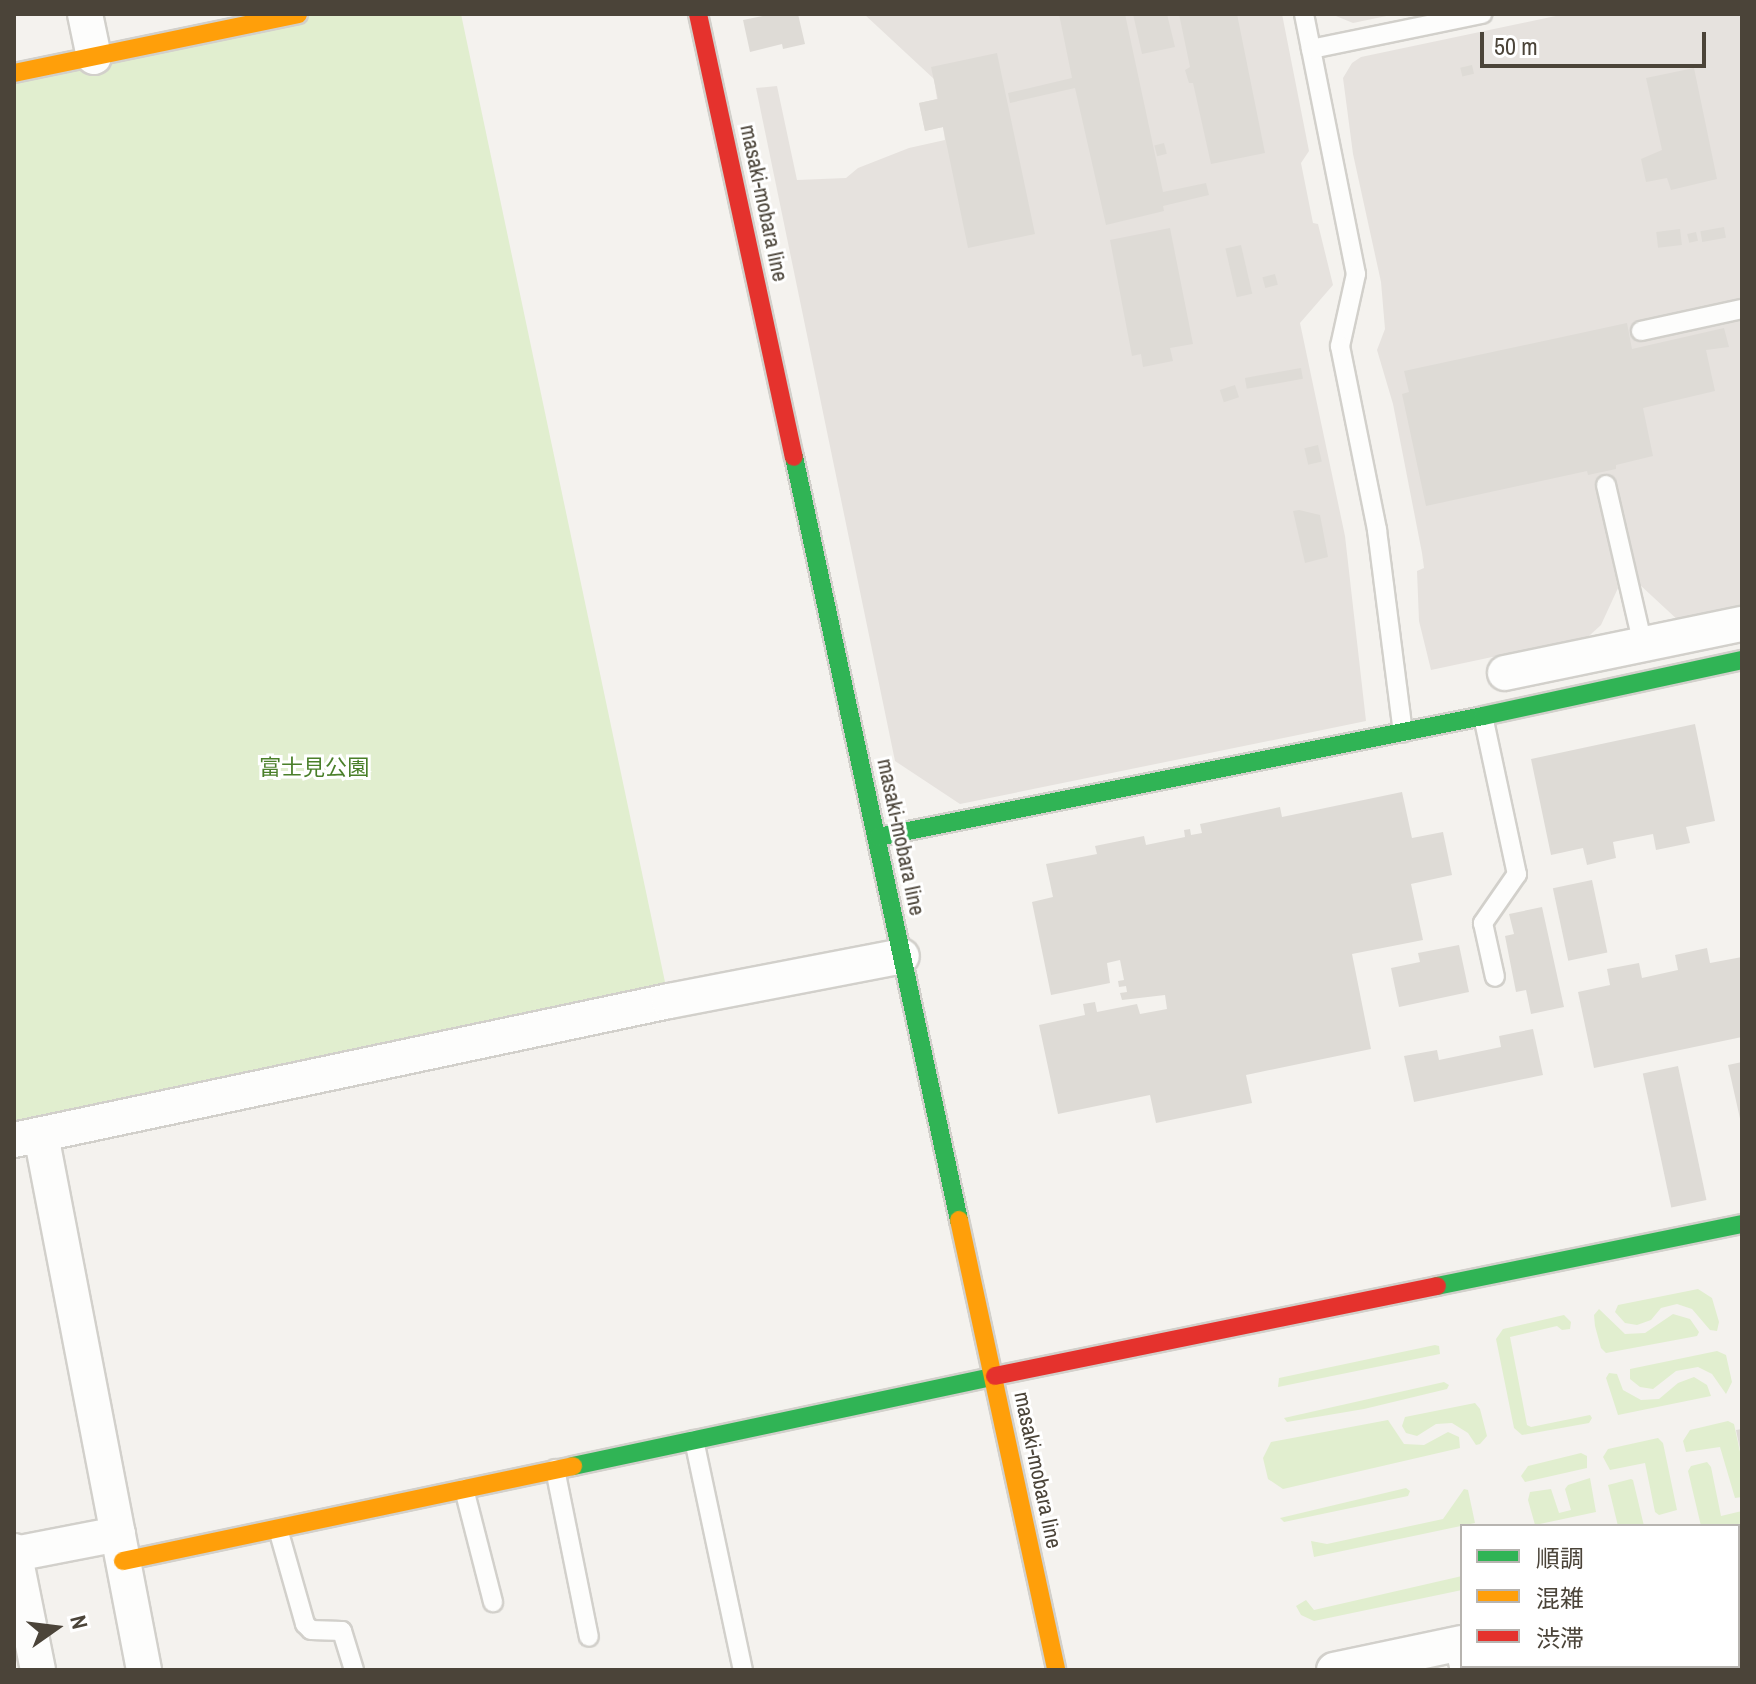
<!DOCTYPE html>
<meta charset="utf-8">
<style>
body{margin:0}
#map{position:relative;width:1756px;height:1684px;overflow:hidden;background:#f4f2ee;font-family:"Archivo Narrow","Noto Sans JP",sans-serif}
div>[style]{position:absolute}
.industrial>*{inset:0;background:#e6e2de}
.green>*{inset:0;background:#e1eecf}
.building>*{inset:0;background:#dedbd6;transform-origin:0 0}
.roads{filter:drop-shadow(2px 0 #d2d0cb) drop-shadow(-2px 0 #d2d0cb) drop-shadow(0 2px #d2d0cb) drop-shadow(0 -2px #d2d0cb)}
.lane>*{height:18px;margin:-9px;padding:0 9px;transform-origin:9px;border-radius:9px;background:#fdfdfc}
.street>*{height:34px;margin:-17px;padding:0 17px;transform-origin:17px;border-radius:17px;background:#fdfdfc}
.fast>*{height:18px;margin:-9px;padding:0 9px;transform-origin:9px;border-radius:9px;background:#30b455}
.slow>*{height:18px;margin:-9px;padding:0 9px;transform-origin:9px;border-radius:9px;background:#ff9f0a}
.jam>*{height:18px;margin:-9px;padding:0 9px;transform-origin:9px;border-radius:9px;background:#e5322d}
span{translate:-50% -50%;white-space:nowrap;text-align:center;line-height:1.15;-webkit-text-stroke:6px #fff;paint-order:stroke}
.street-label{font-size:22px;color:#4b4439}
.park-label{font-size:22px;color:#4a7f2a}
.frame{position:absolute;inset:0;border:16px solid #4b4439;pointer-events:none}
.legend{position:absolute;left:1460px;top:1524px;width:280px;height:144px;box-sizing:border-box;background:#fff;border:2px solid #b7b4b0;margin:0;padding:10px 14px;list-style:none;font-size:24px;color:#4b4439}
.legend li{display:flex;align-items:center;gap:16px;height:40px}
.legend b{width:40px;border:2px solid #b7b4b0}
.north{position:absolute;left:16px;top:1588px;width:80px;height:80px;-webkit-text-stroke:6px #fff;paint-order:stroke;rotate:76deg;font-size:22px;font-weight:700;line-height:32px;text-align:center;color:#4b4439}
.north::after{content:'';display:block;margin:auto;width:28px;height:36px;background:#4b4439;clip-path:polygon(50% 0,100% 100%,50% 72%,0 100%)}
.scale{position:absolute;left:1480px;top:32px;width:226px;height:36px;box-sizing:border-box;border:4px solid #4b4439;border-top:0;padding-left:10px;font-size:24px;line-height:28px;white-space:nowrap;color:#4b4439;-webkit-text-stroke:6px #fff;paint-order:stroke}
</style>
<div id="map">
<div class="industrial">
<div style="clip-path:polygon(864px 14px,1282px 14px,1309px 151px,1301px 163px,1313px 223px,1318px 224px,1333px 285px,1300px 323px,1345px 536px,1366px 721px,960px 804px,895px 761px,756px 88px,777px 86px,797px 180px,846px 178px,858px 168px,909px 148px,945px 140px,943px 127px,925px 131px,919px 103px,937px 99px,934px 79px)"></div>
<div style="clip-path:polygon(1331px 14px,1396px 14px,1353px 23px)"></div>
<div style="clip-path:polygon(1565px 14px,1742px 14px,1742px 300px,1639px 324px,1644px 341px,1742px 319px,1742px 610px,1680px 622px,1639px 584px,1616px 483px,1596px 487px,1618px 588px,1601px 625px,1579px 645px,1506px 693px,1497px 656px,1431px 670px,1419px 621px,1417px 571px,1424px 568px,1422px 553px,1393px 404px,1377px 350px,1385px 329px,1381px 282px,1353px 154px,1343px 78px,1352px 63px,1361px 57px)"></div>
</div>
<div class="green">
<div style="clip-path:polygon(298px 14px,461px 14px,669px 1001px,14px 1135px,14px 73px)"></div>
<div style="clip-path:polygon(1698px 1289px,1712px 1298px,1719px 1322px,1717px 1331px,1710px 1330px,1692px 1309px,1677px 1304px,1661px 1308px,1651px 1320px,1637px 1325px,1625px 1323px,1615px 1312px,1618px 1305px)"></div>
<div style="clip-path:polygon(1599px 1309px,1625px 1334px,1645px 1333px,1673px 1314px,1690px 1319px,1699px 1332px,1697px 1336px,1606px 1353px,1601px 1348px,1595px 1326px,1594px 1315px)"></div>
<div style="clip-path:polygon(1564px 1315px,1571px 1322px,1570px 1329px,1562px 1330px,1557px 1326px,1510px 1337px,1527px 1425px,1531px 1427px,1590px 1415px,1592px 1418px,1589px 1423px,1522px 1435px,1514px 1428px,1496px 1339px,1503px 1329px)"></div>
<div style="clip-path:polygon(1435px 1345px,1439px 1346px,1440px 1354px,1278px 1387px,1279px 1378px)"></div>
<div style="clip-path:polygon(1717px 1351px,1726px 1355px,1732px 1382px,1726px 1394px,1712px 1374px,1698px 1367px,1676px 1371px,1653px 1389px,1640px 1387px,1630px 1379px,1630px 1369px)"></div>
<div style="clip-path:polygon(1609px 1373px,1617px 1374px,1623px 1390px,1641px 1400px,1659px 1399px,1678px 1383px,1694px 1377px,1707px 1385px,1711px 1396px,1618px 1415px,1606px 1378px)"></div>
<div style="clip-path:polygon(1444px 1382px,1449px 1385px,1447px 1389px,1364px 1409px,1287px 1422px,1284px 1418px)"></div>
<div style="clip-path:polygon(1475px 1403px,1480px 1409px,1487px 1436px,1480px 1444px,1476px 1445px,1468px 1433px,1452px 1423px,1436px 1424px,1417px 1436px,1406px 1433px,1402px 1426px,1405px 1417px)"></div>
<div style="clip-path:polygon(1388px 1420px,1404px 1444px,1424px 1445px,1448px 1432px,1459px 1437px,1460px 1448px,1283px 1489px,1268px 1479px,1263px 1458px,1271px 1442px)"></div>
<div style="clip-path:polygon(1728px 1421px,1734px 1424px,1742px 1461px,1742px 1497px,1735px 1498px,1720px 1447px,1686px 1452px,1683px 1441px,1690px 1430px)"></div>
<div style="clip-path:polygon(1658px 1438px,1663px 1443px,1677px 1510px,1659px 1515px,1655px 1512px,1645px 1463px,1610px 1470px,1603px 1457px,1608px 1449px)"></div>
<div style="clip-path:polygon(1581px 1453px,1587px 1456px,1587px 1468px,1525px 1482px,1521px 1476px,1528px 1466px)"></div>
<div style="clip-path:polygon(1707px 1462px,1711px 1467px,1721px 1516px,1742px 1511px,1742px 1531px,1738px 1532px,1738px 1526px,1701px 1526px,1688px 1471px,1691px 1466px)"></div>
<div style="clip-path:polygon(1590px 1478px,1596px 1512px,1535px 1525px,1528px 1500px,1530px 1492px,1551px 1489px,1559px 1513px,1571px 1510px,1565px 1489px,1568px 1485px)"></div>
<div style="clip-path:polygon(1631px 1479px,1633px 1480px,1644px 1526px,1618px 1526px,1608px 1485px)"></div>
<div style="clip-path:polygon(1406px 1488px,1410px 1491px,1408px 1496px,1284px 1522px,1280px 1518px)"></div>
<div style="clip-path:polygon(1464px 1489px,1468px 1490px,1475px 1523px,1314px 1557px,1311px 1541px,1327px 1544px,1443px 1519px)"></div>
<div style="clip-path:polygon(1462px 1576px,1462px 1590px,1314px 1621px,1301px 1615px,1296px 1606px,1306px 1600px,1314px 1610px)"></div>
</div>
<div class="building">
<div style="clip-path:polygon(772px 14px,798px 14px,805px 44px,783px 49px,782px 44px,750px 52px,743px 20px)"></div>
<div style="clip-path:polygon(1059px 14px,1125px 14px,1163px 192px,1206px 183px,1209px 195px,1163px 206px,1164px 211px,1106px 225px,1075px 88px,1010px 103px,1008px 93px,1072px 78px)"></div>
<div style="clip-path:polygon(1133px 14px,1167px 14px,1175px 47px,1142px 54px)"></div>
<div style="clip-path:polygon(1179px 14px,1237px 14px,1265px 153px,1211px 164px,1193px 83px,1189px 83px,1185px 70px,1190px 67px)"></div>
<div style="clip-path:polygon(997px 53px,1035px 234px,968px 248px,943px 127px,925px 131px,919px 103px,938px 99px,931px 67px)"></div>
<div style="left:1472px;top:65px;width:9px;height:12px;rotate:77deg"></div>
<div style="clip-path:polygon(1694px 68px,1717px 179px,1671px 190px,1667px 178px,1646px 182px,1641px 159px,1662px 150px,1646px 78px)"></div>
<div style="left:1164px;top:143px;width:11px;height:10px;rotate:75deg"></div>
<div style="left:1724px;top:227px;width:11px;height:24px;rotate:80deg"></div>
<div style="clip-path:polygon(1170px 228px,1193px 344px,1170px 348px,1173px 361px,1143px 367px,1141px 354px,1132px 356px,1110px 240px)"></div>
<div style="left:1680px;top:229px;width:16px;height:24px;rotate:83deg"></div>
<div style="left:1696px;top:232px;width:9px;height:9px;rotate:77deg"></div>
<div style="left:1241px;top:245px;width:50px;height:16px;rotate:77deg"></div>
<div style="left:1275px;top:274px;width:11px;height:13px;rotate:75deg"></div>
<div style="clip-path:polygon(1627px 323px,1632px 349px,1724px 328px,1729px 347px,1706px 350px,1715px 391px,1643px 408px,1653px 456px,1616px 465px,1616px 469px,1588px 475px,1587px 471px,1426px 506px,1402px 394px,1409px 392px,1404px 371px)"></div>
<div style="left:1301px;top:368px;width:11px;height:57px;rotate:80deg"></div>
<div style="left:1235px;top:385px;width:13px;height:16px;rotate:72deg"></div>
<div style="left:1318px;top:445px;width:17px;height:14px;rotate:77deg"></div>
<div style="clip-path:polygon(1299px 510px,1320px 515px,1328px 557px,1305px 563px,1293px 511px)"></div>
<div style="clip-path:polygon(1695px 724px,1715px 821px,1686px 827px,1690px 843px,1656px 850px,1653px 834px,1613px 842px,1616px 858px,1587px 865px,1583px 848px,1551px 855px,1531px 759px)"></div>
<div style="clip-path:polygon(1402px 792px,1412px 838px,1443px 832px,1452px 875px,1411px 884px,1423px 940px,1352px 954px,1371px 1049px,1246px 1075px,1252px 1103px,1156px 1123px,1150px 1095px,1058px 1114px,1039px 1025px,1085px 1015px,1083px 1004px,1095px 1002px,1097px 1012px,1137px 1004px,1140px 1014px,1167px 1009px,1165px 995px,1122px 1000px,1120px 993px,1127px 992px,1126px 986px,1119px 987px,1118px 981px,1124px 980px,1120px 960px,1107px 963px,1110px 983px,1051px 995px,1032px 902px,1053px 897px,1046px 864px,1097px 854px,1095px 846px,1144px 836px,1146px 845px,1185px 837px,1184px 830px,1190px 829px,1191px 835px,1202px 833px,1200px 824px,1280px 807px,1282px 817px)"></div>
<div style="left:1592px;top:880px;width:74px;height:40px;rotate:78deg"></div>
<div style="clip-path:polygon(1542px 907px,1564px 1007px,1531px 1014px,1526px 990px,1516px 992px,1505px 936px,1514px 934px,1509px 914px)"></div>
<div style="clip-path:polygon(1459px 945px,1469px 992px,1399px 1007px,1391px 968px,1420px 962px,1418px 953px)"></div>
<div style="clip-path:polygon(1707px 948px,1710px 963px,1742px 957px,1742px 1037px,1594px 1068px,1578px 992px,1610px 985px,1607px 969px,1639px 963px,1642px 978px,1678px 970px,1675px 955px)"></div>
<div style="clip-path:polygon(1533px 1029px,1543px 1075px,1414px 1102px,1404px 1056px,1437px 1050px,1439px 1060px,1501px 1047px,1499px 1036px)"></div>
<div style="clip-path:polygon(1742px 1062px,1742px 1123px,1741px 1123px,1728px 1065px)"></div>
<div style="left:1678px;top:1066px;width:137px;height:36px;rotate:78deg"></div>
<div style="clip-path:polygon(1742px 1429px,1742px 1454px,1741px 1454px,1736px 1430px)"></div>
</div>
<div class="roads">
<div class="lane">
<div style="left:1304px;top:14px;width:265px;rotate:78.7deg"></div>
<div style="left:1356px;top:274px;width:74px;rotate:102.5deg"></div>
<div style="left:1340px;top:346px;width:188px;rotate:78.6deg"></div>
<div style="left:1377px;top:530px;width:204px;rotate:82.7deg"></div>
<div style="left:1311px;top:49px;width:175px;rotate:-11.6deg"></div>
<div style="left:1641px;top:331px;width:103px;rotate:-12.3deg"></div>
<div style="left:1606px;top:485px;width:164px;rotate:77deg"></div>
<div style="left:1483px;top:716px;width:162px;rotate:77.9deg"></div>
<div style="left:1517px;top:874px;width:60px;rotate:124.8deg"></div>
<div style="left:1483px;top:923px;width:55px;rotate:77.5deg"></div>
<div style="left:694px;top:1440px;width:235px;rotate:78deg"></div>
<div style="left:555px;top:1469px;width:171px;rotate:78.6deg"></div>
<div style="left:464px;top:1489px;width:117px;rotate:75.6deg"></div>
<div style="left:278px;top:1529px;width:99px;rotate:74.1deg"></div>
<div style="left:305px;top:1624px;width:8px;rotate:45deg"></div>
<div style="left:311px;top:1630px;width:31px;rotate:2deg"></div>
<div style="left:342px;top:1631px;width:41px;rotate:72.9deg"></div>
<div style="left:1454px;top:1645px;width:26px;rotate:77deg"></div>
<div style="left:1594px;top:1666px;width:4px;rotate:76deg"></div>
</div>
<div class="street">
<div style="left:85px;top:14px;width:44px;rotate:78.2deg"></div>
<div style="left:1505px;top:673px;width:242px;rotate:-11.7deg"></div>
<div style="left:41px;top:1135px;width:545px;rotate:79.1deg"></div>
<div style="left:14px;top:1140px;width:670px;rotate:-11.98deg"></div>
<div style="left:669px;top:1001px;width:237px;rotate:-10.9deg"></div>
<div style="left:14px;top:1551px;width:121px;rotate:78.6deg"></div>
<div style="left:15px;top:1554px;width:105px;rotate:-11deg"></div>
<div style="left:1738px;top:1589px;width:4px;rotate:-14deg"></div>
<div style="left:1334px;top:1670px;width:131px;rotate:-11.9deg"></div>
</div>
<div class="fast">
<div style="left:794px;top:457px;width:781px;rotate:77.8deg"></div>
<div style="left:878px;top:837px;width:617px;rotate:-11.31deg"></div>
<div style="left:1483px;top:716px;width:265px;rotate:-12.2deg"></div>
<div style="left:1437px;top:1286px;width:311px;rotate:-11.5deg"></div>
<div style="left:573px;top:1466px;width:431px;rotate:-12deg"></div>
</div>
<div class="slow">
<div style="left:14px;top:73px;width:290px;rotate:-11.7deg"></div>
<div style="left:959px;top:1220px;width:460px;rotate:77.8deg"></div>
<div style="left:123px;top:1561px;width:460px;rotate:-11.9deg"></div>
</div>
<div class="jam">
<div style="left:698px;top:14px;width:453px;rotate:77.8deg"></div>
<div style="left:995px;top:1376px;width:451px;rotate:-11.5deg"></div>
</div>
</div>
<div class="street-label">
<span style="left:764px;top:203px;rotate:78deg">masaki-mobara line</span>
<span style="left:901px;top:837px;rotate:78deg">masaki-mobara line</span>
<span style="left:1038px;top:1470px;rotate:78deg">masaki-mobara line</span>
</div>
<div class="park-label">
<span style="left:314px;top:768px">富士見公園</span>
</div>
<div class="frame"></div>
<ul class="legend">
<li><b style="height:10px;background:#30b455"></b>順調</li>
<li><b style="height:10px;background:#ff9f0a"></b>混雑</li>
<li><b style="height:10px;background:#e5322d"></b>渋滞</li>
</ul>
<div class="north">N</div>
<div class="scale">50 m</div>
</div>
